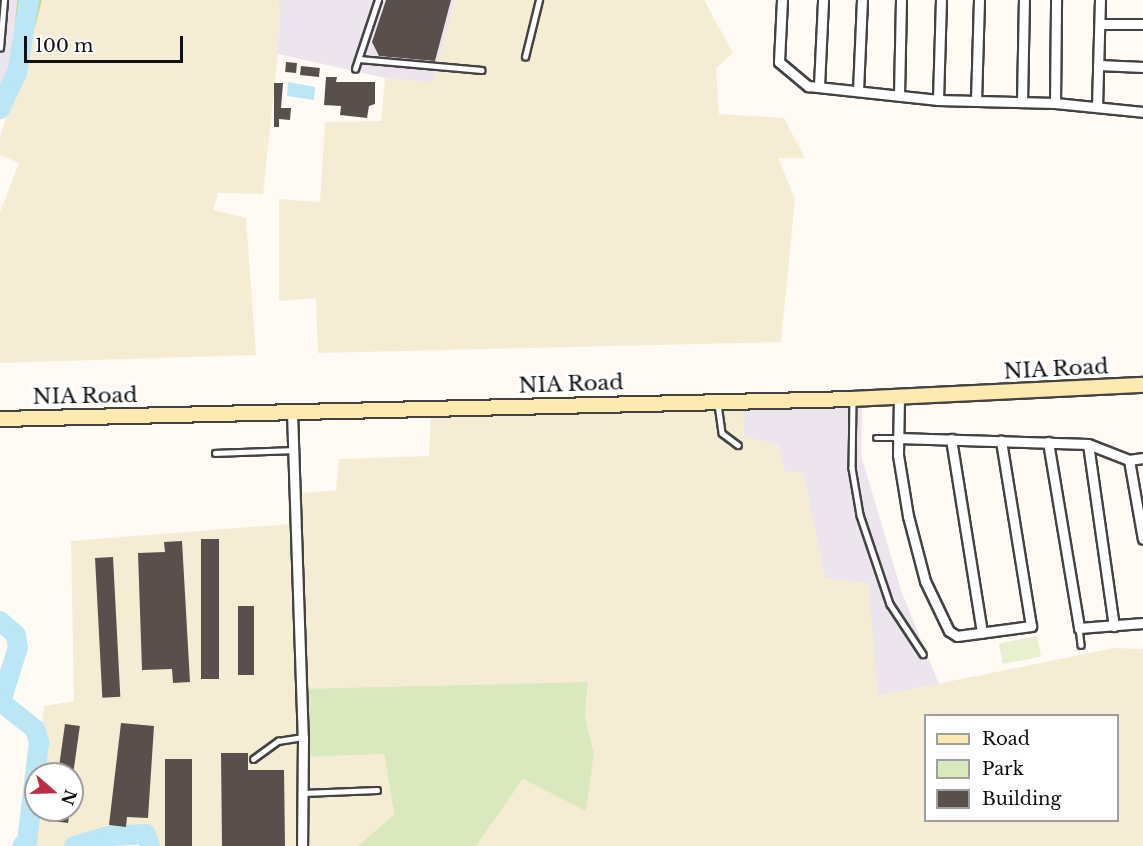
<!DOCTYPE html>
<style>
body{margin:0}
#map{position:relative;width:1143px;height:846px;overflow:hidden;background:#fffbf4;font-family:"Libre Baskerville",serif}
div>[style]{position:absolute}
.industrial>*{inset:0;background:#ece5ee}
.farmland>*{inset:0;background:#f4edd4}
.green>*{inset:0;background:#dae9bd}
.forest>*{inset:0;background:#c0d99d}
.pitch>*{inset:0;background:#e9f0cf;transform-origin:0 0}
.water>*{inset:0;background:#bae6f5}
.river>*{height:20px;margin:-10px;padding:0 10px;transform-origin:10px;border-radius:10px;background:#bae6f5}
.building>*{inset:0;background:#59504d;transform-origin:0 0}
.roads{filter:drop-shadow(2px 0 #434343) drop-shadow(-2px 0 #434343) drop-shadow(0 2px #434343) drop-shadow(0 -2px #434343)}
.lane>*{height:4.5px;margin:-2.25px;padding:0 2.25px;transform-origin:2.25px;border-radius:2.25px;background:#fff}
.street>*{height:9px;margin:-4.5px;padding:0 4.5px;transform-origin:4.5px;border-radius:4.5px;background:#fff}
.secondary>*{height:14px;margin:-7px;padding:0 7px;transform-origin:7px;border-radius:7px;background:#fceab1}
span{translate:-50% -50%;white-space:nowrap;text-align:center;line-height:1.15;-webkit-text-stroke:6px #fff;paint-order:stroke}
.street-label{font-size:21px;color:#101010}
.legend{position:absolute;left:924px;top:714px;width:195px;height:108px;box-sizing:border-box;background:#fff;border:2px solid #9f9f9f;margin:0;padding:8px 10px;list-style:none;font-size:18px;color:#101010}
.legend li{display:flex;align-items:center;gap:12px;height:30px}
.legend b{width:30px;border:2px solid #9f9f9f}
.north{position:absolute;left:24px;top:762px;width:60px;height:60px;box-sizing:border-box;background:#fff;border:2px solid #9f9f9f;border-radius:50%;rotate:110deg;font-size:16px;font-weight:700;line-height:24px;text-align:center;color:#101010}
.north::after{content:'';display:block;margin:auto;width:21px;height:27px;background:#bd2b46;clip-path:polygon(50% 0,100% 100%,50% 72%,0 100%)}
.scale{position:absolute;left:24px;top:36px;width:159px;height:27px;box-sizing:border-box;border:3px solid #101010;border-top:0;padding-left:8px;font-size:18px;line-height:21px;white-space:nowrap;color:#101010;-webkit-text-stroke:4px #fff;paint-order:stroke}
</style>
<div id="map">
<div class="industrial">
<div style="clip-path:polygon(0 0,17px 0,11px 63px,0 88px)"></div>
<div style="clip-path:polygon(279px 0,455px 0,433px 83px,385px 78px,278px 54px)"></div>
<div style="clip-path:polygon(862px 404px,861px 455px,902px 593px,939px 684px,877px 696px,868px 583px,825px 579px,803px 473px,784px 472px,778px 445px,744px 437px,742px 410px)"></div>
</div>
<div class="farmland">
<div style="clip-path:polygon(42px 0,279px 0,278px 54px,263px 194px,218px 193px,213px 210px,246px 218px,256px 355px,0 363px,0 212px,19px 163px,0 155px,0 137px)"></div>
<div style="clip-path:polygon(455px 0,704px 0,733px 53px,716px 68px,719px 114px,784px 118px,805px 158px,778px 158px,795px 199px,781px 342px,318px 353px,316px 298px,279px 301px,279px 199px,320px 202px,325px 122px,381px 121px,385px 78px,433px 82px)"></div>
<div style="clip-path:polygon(evenodd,742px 410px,744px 437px,778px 445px,785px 472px,803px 473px,825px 579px,868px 583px,878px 696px,1114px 648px,1143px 649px,1143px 846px,476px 846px,523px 779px,585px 810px,594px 754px,585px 715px,588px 682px,384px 754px,394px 814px,358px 846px,150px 846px,146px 834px,109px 836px,74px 846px,21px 846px,27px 840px,44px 706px,74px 701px,71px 541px,289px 524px,288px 494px,336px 490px,339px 459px,429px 456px,431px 417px,742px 410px,926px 716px,1118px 716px,1118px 820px,926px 820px,926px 716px,742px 410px,36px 774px,72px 774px,72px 810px,36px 810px,36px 774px)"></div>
</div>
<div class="green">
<div style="clip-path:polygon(588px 682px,585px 715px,594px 754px,586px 811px,523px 779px,476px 846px,358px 846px,394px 814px,384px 754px,301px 757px,300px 689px)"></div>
</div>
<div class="forest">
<div style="clip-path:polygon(17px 0,42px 0,24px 68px,11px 63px)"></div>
</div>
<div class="pitch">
<div style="left:1037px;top:636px;width:21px;height:39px;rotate:79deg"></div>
</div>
<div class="water">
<div style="clip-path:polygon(288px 82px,315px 87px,314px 100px,287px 96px)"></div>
</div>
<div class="river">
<div style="left:0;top:109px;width:40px;rotate:-65deg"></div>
<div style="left:17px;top:73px;width:74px;rotate:-80.7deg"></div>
<div style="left:0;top:621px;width:21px;rotate:41deg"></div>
<div style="left:16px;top:635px;width:12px;rotate:81deg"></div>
<div style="left:18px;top:647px;width:58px;rotate:107.2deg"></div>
<div style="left:1px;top:702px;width:43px;rotate:38.5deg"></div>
<div style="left:35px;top:729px;width:14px;rotate:73deg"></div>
<div style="left:39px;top:742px;width:100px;rotate:96.9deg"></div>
<div style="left:27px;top:841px;width:7px;rotate:135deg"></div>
<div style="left:74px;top:846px;width:36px;rotate:-16deg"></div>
<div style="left:109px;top:836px;width:37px;rotate:-3deg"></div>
<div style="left:146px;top:834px;width:13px;rotate:72deg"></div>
</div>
<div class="building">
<div style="clip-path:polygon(386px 0,451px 0,435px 61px,379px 56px,372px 42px)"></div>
<div style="left:286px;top:62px;width:11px;height:10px;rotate:5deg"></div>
<div style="left:301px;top:66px;width:19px;height:9px;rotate:6deg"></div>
<div style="clip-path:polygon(326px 77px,337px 77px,336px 82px,375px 82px,375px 104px,369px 106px,367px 118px,340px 115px,341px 106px,324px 105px)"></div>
<div style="clip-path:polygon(274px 83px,283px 83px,281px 108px,291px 108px,290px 120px,279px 119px,279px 127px,274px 127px)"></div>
<div style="left:201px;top:539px;width:18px;height:140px"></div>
<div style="clip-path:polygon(182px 541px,190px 682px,173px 683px,172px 669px,142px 670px,138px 553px,165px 552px,164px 542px)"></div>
<div style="left:113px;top:557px;width:140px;height:18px;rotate:87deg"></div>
<div style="left:238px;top:606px;width:16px;height:69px"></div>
<div style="clip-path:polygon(121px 723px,154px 726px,148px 818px,127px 817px,126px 827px,109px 825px)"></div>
<div style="left:65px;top:724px;width:15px;height:50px;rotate:8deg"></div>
<div style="clip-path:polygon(221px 753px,248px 753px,248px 770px,284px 770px,285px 846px,222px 846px)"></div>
<div style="left:165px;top:759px;width:27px;height:87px"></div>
<div style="clip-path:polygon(55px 810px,70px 810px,68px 823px,54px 821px)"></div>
</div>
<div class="roads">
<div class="lane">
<div style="left:0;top:48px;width:48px;rotate:-85.2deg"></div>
<div style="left:525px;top:57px;width:59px;rotate:-76.2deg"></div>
<div style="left:359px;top:59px;width:123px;rotate:5.1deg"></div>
<div style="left:355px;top:69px;width:73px;rotate:-71.6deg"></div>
<div style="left:853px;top:399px;width:69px;rotate:90.8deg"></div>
<div style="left:852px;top:468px;width:48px;rotate:80.3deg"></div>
<div style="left:860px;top:515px;width:94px;rotate:71.4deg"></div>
<div style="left:890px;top:604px;width:60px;rotate:56.6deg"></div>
<div style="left:718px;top:404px;width:29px;rotate:82deg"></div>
<div style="left:722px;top:433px;width:20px;rotate:37deg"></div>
<div style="left:876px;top:438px;width:21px"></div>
<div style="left:215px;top:453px;width:78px;rotate:-2.2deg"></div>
<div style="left:1079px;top:628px;width:17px;rotate:83deg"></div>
<div style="left:253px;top:759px;width:31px;rotate:-36deg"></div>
<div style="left:278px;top:741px;width:25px;rotate:-9deg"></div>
<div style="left:303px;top:793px;width:74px;rotate:-2.3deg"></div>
</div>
<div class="street">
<div style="left:782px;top:0;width:62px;rotate:92.8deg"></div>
<div style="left:779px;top:62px;width:38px;rotate:40deg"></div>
<div style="left:808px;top:86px;width:131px;rotate:6.1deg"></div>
<div style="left:938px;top:100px;width:117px;rotate:1.5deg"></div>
<div style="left:1055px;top:103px;width:103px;rotate:-89.4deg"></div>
<div style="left:1100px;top:24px;width:43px"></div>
<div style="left:1098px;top:65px;width:45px;rotate:2.5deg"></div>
<div style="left:819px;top:86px;width:86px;rotate:-87.3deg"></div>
<div style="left:858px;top:91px;width:91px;rotate:-87.5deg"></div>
<div style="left:899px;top:95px;width:95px;rotate:-88.8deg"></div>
<div style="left:938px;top:100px;width:100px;rotate:-88.3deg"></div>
<div style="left:976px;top:101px;width:101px;rotate:-88.3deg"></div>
<div style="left:1022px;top:102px;width:102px;rotate:-88.9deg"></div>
<div style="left:1055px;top:103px;width:88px;rotate:5.8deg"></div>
<div style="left:1097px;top:107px;width:107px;rotate:-88.4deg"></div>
<div style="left:899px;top:396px;width:59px;rotate:91deg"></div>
<div style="left:898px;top:455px;width:62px;rotate:80.7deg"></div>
<div style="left:908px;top:516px;width:67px;rotate:75.3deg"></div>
<div style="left:925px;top:581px;width:55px;rotate:64.4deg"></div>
<div style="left:949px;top:631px;width:9px;rotate:32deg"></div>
<div style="left:957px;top:636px;width:75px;rotate:-7.7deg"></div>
<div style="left:1031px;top:626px;width:188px;rotate:-99.2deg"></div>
<div style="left:292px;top:412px;width:325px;rotate:88.1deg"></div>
<div style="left:303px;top:737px;width:109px;rotate:90.5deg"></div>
<div style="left:898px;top:438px;width:190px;rotate:1.8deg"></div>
<div style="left:1088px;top:444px;width:44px;rotate:21.3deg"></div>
<div style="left:1129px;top:460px;width:14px;rotate:-8deg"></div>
<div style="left:951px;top:439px;width:196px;rotate:80.9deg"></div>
<div style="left:1048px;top:442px;width:189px;rotate:80.5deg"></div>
<div style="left:1079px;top:628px;width:64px;rotate:-4.5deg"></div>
<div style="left:1088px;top:444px;width:184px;rotate:81.9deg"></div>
<div style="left:1129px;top:460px;width:80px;rotate:80deg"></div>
</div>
<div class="secondary">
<div style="left:0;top:419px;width:853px;rotate:-1.34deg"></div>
<div style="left:853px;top:399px;width:290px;rotate:-2.8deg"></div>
</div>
</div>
<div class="street-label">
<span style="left:1056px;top:369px;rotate:-3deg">NIA Road</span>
<span style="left:571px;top:384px;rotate:-2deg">NIA Road</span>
<span style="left:85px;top:396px;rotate:-1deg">NIA Road</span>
</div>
<ul class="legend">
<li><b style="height:8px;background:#fceab1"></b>Road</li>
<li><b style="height:16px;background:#dae9bd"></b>Park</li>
<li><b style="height:16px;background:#59504d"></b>Building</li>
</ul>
<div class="north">N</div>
<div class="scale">100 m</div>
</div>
